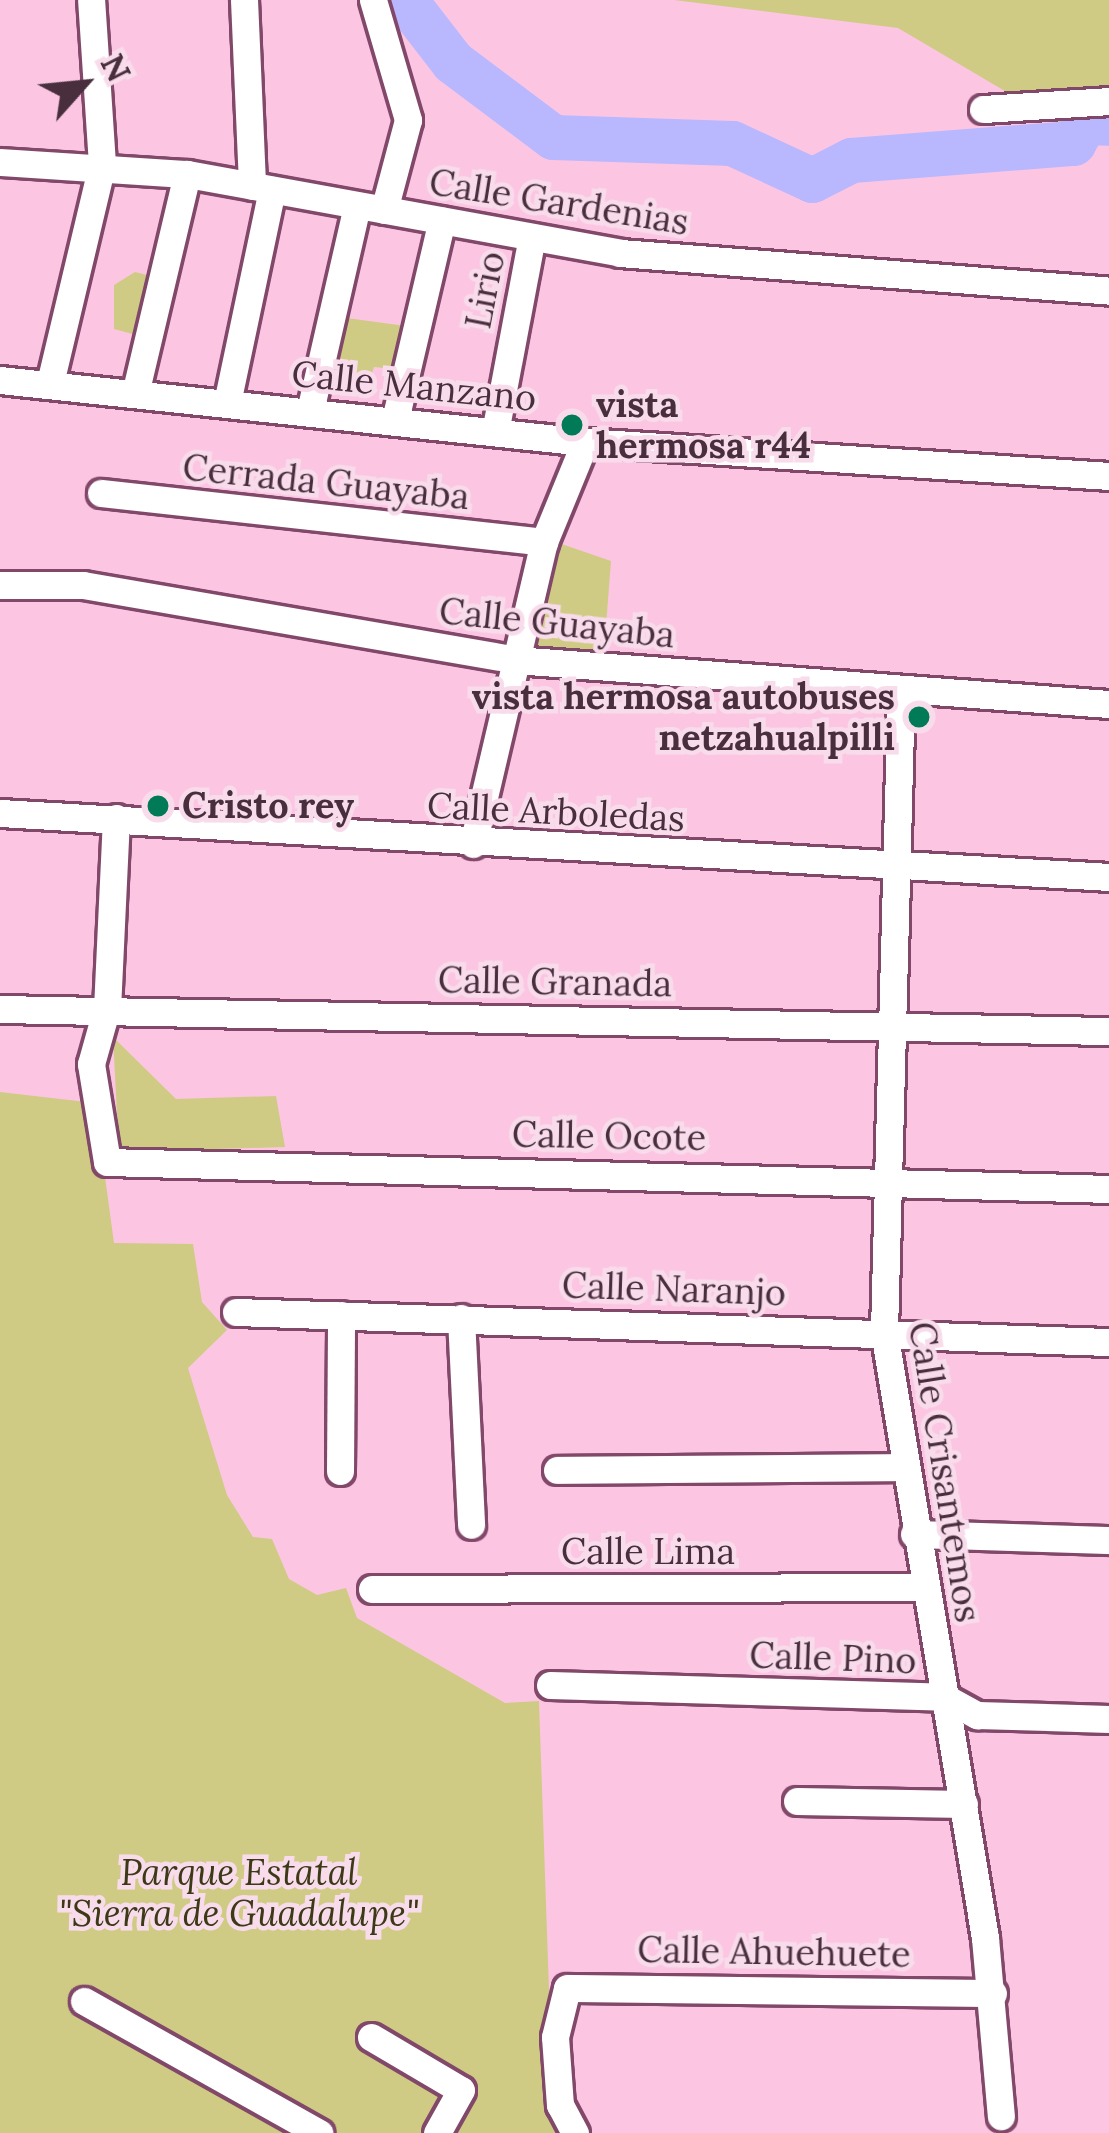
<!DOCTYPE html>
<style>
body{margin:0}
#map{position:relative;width:1109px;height:2133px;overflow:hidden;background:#fcc6e3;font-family:Lora,serif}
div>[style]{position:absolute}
.green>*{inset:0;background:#cfcb84}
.river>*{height:45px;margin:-22.5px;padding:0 22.5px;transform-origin:22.5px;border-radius:22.5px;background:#b9b7fe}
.roads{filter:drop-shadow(3px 0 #82486a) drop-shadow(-3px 0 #82486a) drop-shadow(0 3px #82486a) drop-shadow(0 -3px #82486a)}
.street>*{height:27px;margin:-13.5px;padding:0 13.5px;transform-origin:13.5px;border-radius:13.5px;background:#fff}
.dots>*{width:33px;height:33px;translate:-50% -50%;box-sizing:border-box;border:6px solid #f8dceb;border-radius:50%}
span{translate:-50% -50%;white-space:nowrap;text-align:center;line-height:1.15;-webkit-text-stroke:9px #f8dceb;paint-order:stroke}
.street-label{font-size:36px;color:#492f3e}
.poi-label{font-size:36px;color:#492f3e;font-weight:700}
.left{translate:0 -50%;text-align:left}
.right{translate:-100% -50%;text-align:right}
.park-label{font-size:36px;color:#3c3917;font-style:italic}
.north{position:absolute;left:24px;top:24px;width:120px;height:120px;-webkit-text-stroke:9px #f8dceb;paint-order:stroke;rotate:63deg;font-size:33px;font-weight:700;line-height:48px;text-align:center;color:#492f3e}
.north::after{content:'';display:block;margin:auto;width:42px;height:54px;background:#492f3e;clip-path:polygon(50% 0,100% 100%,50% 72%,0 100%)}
</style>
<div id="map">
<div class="green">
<div style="clip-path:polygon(674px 0,1109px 0,1109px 130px,1078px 134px,898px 28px)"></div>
<div style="clip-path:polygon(135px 272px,151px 276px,147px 338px,114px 329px,114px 285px)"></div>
<div style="clip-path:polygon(332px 316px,413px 327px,403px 370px,374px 367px,370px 379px,355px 378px,352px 365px,330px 368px)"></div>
<div style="clip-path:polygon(550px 540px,611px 561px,604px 652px,526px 650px)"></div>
<div style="clip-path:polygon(113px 1037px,176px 1099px,276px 1096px,285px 1147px,119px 1152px)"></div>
<div style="clip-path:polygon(0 1092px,95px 1103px,114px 1243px,193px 1244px,202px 1302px,227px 1330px,188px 1368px,227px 1495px,253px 1537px,272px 1539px,289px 1579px,317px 1595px,346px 1588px,357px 1618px,505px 1703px,539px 1701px,553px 2106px,567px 2133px,0 2133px)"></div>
</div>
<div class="river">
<div style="left:405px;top:0;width:78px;rotate:52.3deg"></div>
<div style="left:453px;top:62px;width:125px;rotate:36.9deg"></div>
<div style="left:553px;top:137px;width:179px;rotate:1.9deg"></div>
<div style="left:732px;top:143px;width:88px;rotate:24.8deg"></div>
<div style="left:812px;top:180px;width:44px;rotate:-27.1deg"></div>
<div style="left:851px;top:160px;width:223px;rotate:-4.4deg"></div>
<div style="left:1073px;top:143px;width:24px;rotate:-60deg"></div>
<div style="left:1085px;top:122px;width:24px;rotate:2deg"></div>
</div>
<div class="roads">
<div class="street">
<div style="left:244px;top:0;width:186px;rotate:87.5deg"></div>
<div style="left:373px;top:0;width:125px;rotate:73.7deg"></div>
<div style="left:408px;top:120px;width:93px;rotate:104.9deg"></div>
<div style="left:983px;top:109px;width:126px;rotate:-3.6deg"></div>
<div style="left:0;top:162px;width:187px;rotate:3.7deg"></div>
<div style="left:187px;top:174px;width:440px;rotate:10.3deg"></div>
<div style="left:620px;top:253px;width:490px;rotate:4.4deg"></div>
<div style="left:0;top:380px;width:588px;rotate:6.05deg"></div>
<div style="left:585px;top:442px;width:525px;rotate:3.71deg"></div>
<div style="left:50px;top:383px;width:225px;rotate:-76.6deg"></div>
<div style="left:102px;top:164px;width:164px;rotate:-93.8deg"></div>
<div style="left:135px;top:394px;width:226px;rotate:-76.7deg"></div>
<div style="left:227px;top:403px;width:218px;rotate:-78.1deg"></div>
<div style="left:310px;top:411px;width:211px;rotate:-77.1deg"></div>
<div style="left:395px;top:420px;width:205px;rotate:-76.8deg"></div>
<div style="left:496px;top:427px;width:193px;rotate:-79.3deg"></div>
<div style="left:101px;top:493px;width:446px;rotate:6.3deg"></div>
<div style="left:0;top:585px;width:83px"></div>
<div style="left:83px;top:585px;width:438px;rotate:9.8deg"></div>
<div style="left:515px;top:660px;width:596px;rotate:4.24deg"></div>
<div style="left:901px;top:691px;width:640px;rotate:91.52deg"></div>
<div style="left:884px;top:1331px;width:615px;rotate:80.55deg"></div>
<div style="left:985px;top:1938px;width:179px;rotate:84.9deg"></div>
<div style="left:0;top:813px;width:1111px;rotate:3.3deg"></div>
<div style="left:116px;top:818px;width:189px;rotate:92.7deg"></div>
<div style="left:107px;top:1007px;width:59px;rotate:105.7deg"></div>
<div style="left:91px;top:1064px;width:99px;rotate:80.7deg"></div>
<div style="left:107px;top:1162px;width:1002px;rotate:1.54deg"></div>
<div style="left:473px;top:844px;width:310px;rotate:-76.8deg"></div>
<div style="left:544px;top:542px;width:108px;rotate:-67.7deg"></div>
<div style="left:0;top:1009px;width:1109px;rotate:1.14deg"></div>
<div style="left:236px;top:1312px;width:874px;rotate:1.97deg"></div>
<div style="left:461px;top:1318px;width:207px;rotate:87.2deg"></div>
<div style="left:557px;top:1470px;width:344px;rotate:-0.5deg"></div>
<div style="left:340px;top:1471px;width:156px;rotate:-89.6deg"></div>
<div style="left:914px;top:1534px;width:195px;rotate:1.8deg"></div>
<div style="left:372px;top:1589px;width:552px;rotate:-0.21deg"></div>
<div style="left:550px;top:1685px;width:394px;rotate:1.7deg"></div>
<div style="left:944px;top:1697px;width:38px;rotate:29deg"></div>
<div style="left:977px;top:1715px;width:132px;rotate:1.7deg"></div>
<div style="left:797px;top:1801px;width:167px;rotate:1deg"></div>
<div style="left:84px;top:2001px;width:270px;rotate:29.3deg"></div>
<div style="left:371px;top:2037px;width:104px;rotate:30.5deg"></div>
<div style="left:461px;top:2090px;width:49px;rotate:119.2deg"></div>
<div style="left:575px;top:2133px;width:32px;rotate:-118deg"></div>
<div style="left:560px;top:2105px;width:68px;rotate:-94.2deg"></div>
<div style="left:555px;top:2037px;width:50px;rotate:-76.2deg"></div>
<div style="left:567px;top:1988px;width:426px;rotate:0.7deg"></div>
</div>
</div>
<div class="dots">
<div style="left:572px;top:425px;background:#007a57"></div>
<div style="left:919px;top:717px;background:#007a57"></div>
<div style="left:158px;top:806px;background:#007a57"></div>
</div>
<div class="street-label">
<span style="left:559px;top:202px;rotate:9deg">Calle Gardenias</span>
<span style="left:485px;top:290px;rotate:-79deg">Lirio</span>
<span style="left:414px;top:386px;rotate:6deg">Calle Manzano</span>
<span style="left:326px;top:482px;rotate:6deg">Cerrada Guayaba</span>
<span style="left:557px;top:623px;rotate:6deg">Calle Guayaba</span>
<span style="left:556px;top:812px;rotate:3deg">Calle Arboledas</span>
<span style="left:555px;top:982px;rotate:1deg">Calle Granada</span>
<span style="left:609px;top:1136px;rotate:1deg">Calle Ocote</span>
<span style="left:674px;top:1289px;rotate:2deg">Calle Naranjo</span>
<span style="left:945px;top:1472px;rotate:81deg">Calle Crisantemos</span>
<span style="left:648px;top:1552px">Calle Lima</span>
<span style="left:833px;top:1658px;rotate:2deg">Calle Pino</span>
<span style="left:774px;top:1952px;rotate:1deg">Calle Ahuehuete</span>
</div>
<div class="poi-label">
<span class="left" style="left:596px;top:425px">vista<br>hermosa r44</span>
<span class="right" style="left:895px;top:717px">vista hermosa autobuses<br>netzahualpilli</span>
<span class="left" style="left:182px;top:806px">Cristo rey</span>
</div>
<div class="park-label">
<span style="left:239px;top:1893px">Parque Estatal<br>"Sierra de Guadalupe"</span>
</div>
<div class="north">N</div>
</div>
